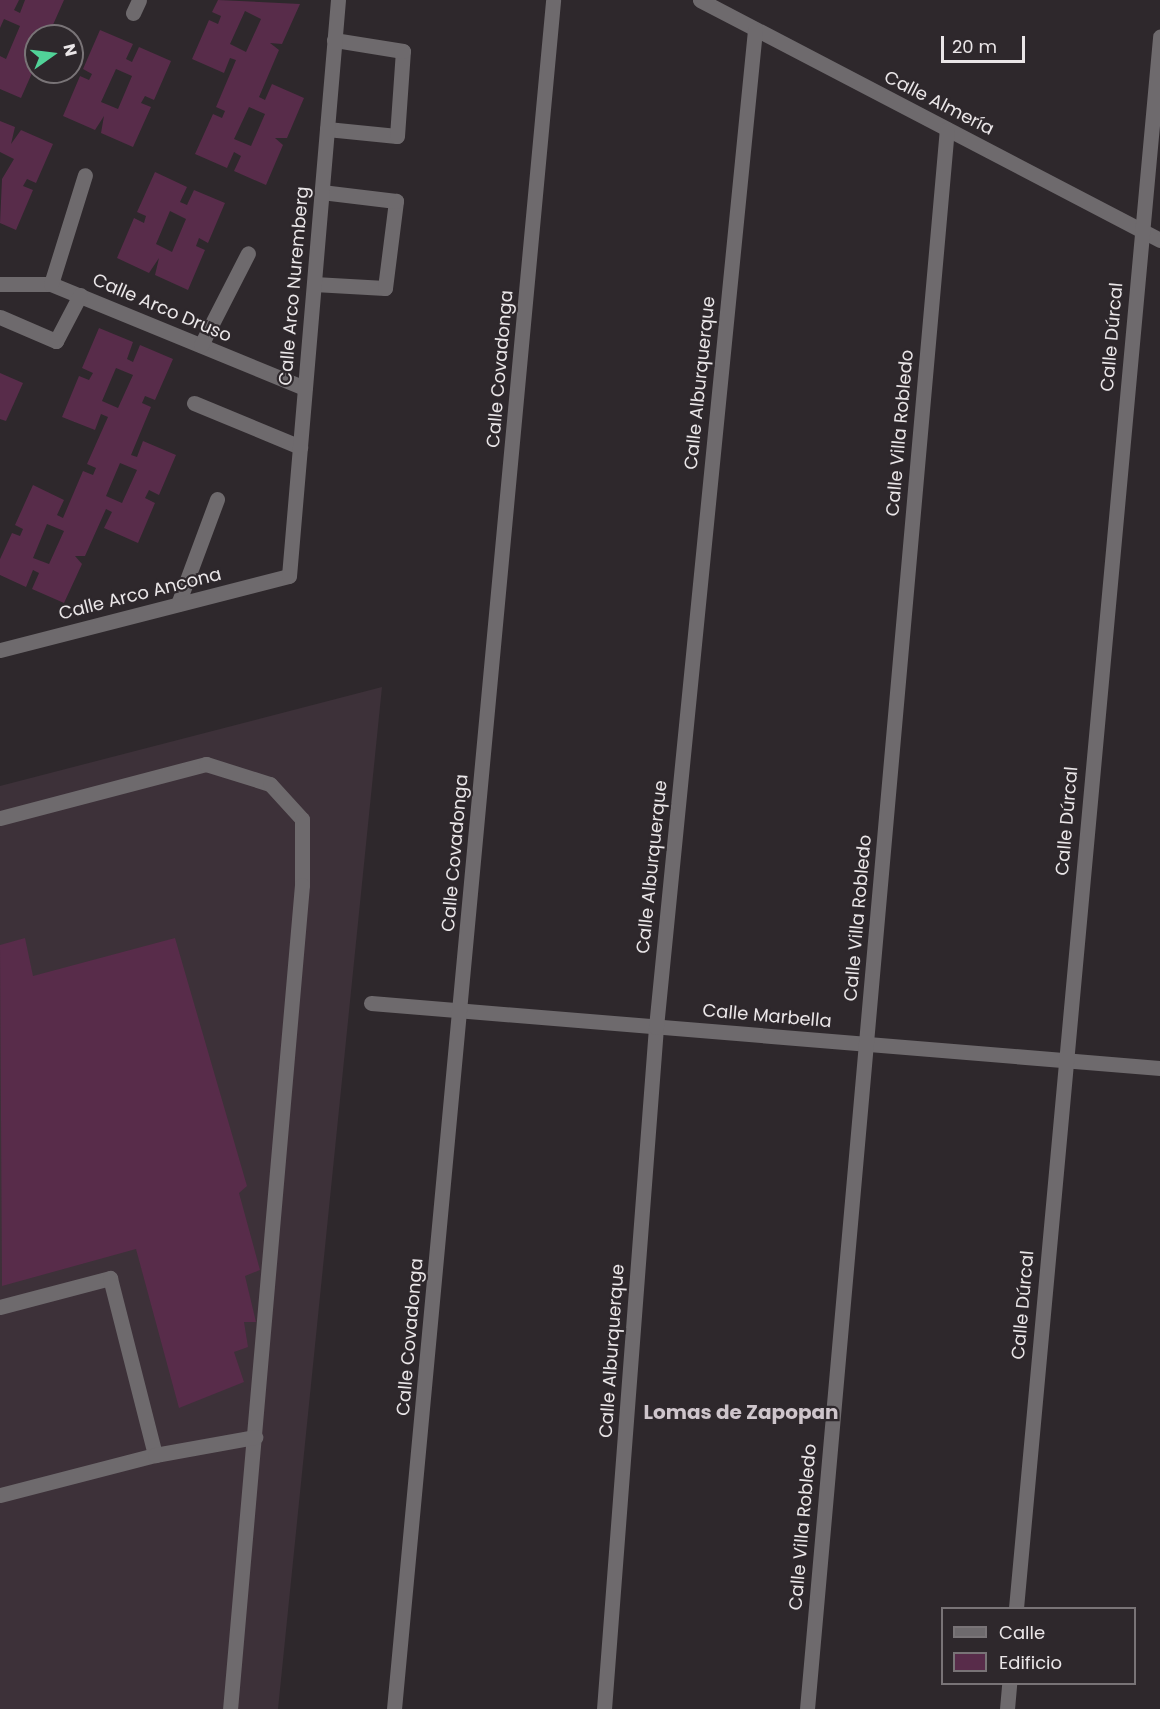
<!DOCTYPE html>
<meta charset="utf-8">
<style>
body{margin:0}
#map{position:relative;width:1160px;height:1709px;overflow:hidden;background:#2e282c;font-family:Poppins,sans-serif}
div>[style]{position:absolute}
.built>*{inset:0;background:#3d3139}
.building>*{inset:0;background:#582c4a}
.minor>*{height:15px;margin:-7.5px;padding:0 7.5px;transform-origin:7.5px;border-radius:7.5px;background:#6e6a6d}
span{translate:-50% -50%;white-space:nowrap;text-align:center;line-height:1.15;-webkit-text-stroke:4.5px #2e282c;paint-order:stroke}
.street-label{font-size:18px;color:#eae6e8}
.neighbourhood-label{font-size:20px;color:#cec5cb;font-weight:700}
.legend{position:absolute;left:941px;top:1607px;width:195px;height:78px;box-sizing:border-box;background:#2e282c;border:2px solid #797477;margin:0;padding:8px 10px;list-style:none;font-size:18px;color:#eae6e8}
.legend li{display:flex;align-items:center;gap:12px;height:30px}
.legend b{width:30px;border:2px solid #797477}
.north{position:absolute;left:24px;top:24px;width:60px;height:60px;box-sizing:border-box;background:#2e282c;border:2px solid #797477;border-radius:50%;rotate:76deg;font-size:16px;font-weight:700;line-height:24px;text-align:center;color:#eae6e8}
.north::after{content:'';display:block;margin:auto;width:21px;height:27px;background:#51d398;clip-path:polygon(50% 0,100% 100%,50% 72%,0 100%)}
.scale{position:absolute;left:941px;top:36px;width:84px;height:27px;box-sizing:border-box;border:3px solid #eae6e8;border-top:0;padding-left:8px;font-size:18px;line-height:21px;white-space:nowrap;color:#eae6e8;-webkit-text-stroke:4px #2e282c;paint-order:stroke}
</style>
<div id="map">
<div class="built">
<div style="clip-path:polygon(382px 687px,278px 1709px,0 1709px,0 786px)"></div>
</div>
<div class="building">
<div style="clip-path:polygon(0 0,19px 0,14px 10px,20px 13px,25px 0,64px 0,48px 36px,36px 36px,29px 54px,36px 64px,21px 98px,0 89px,0 56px,6px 59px,20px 26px,4px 19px,0 28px)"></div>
<div style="clip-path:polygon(evenodd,218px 0,300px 4px,282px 44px,270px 43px,279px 50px,259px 97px,265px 100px,272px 84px,304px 98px,287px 138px,275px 138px,283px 145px,266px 185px,234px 171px,241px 156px,234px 152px,227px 168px,195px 154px,213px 114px,222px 118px,225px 111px,216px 107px,236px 60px,230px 58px,224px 73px,192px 59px,209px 20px,218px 24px,221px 16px,212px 12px,218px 0,245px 11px,261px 19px,246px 52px,230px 44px,245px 11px,218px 0,249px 107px,265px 114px,251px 146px,234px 139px,249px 107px)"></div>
<div style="clip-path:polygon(evenodd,100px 30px,133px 44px,126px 59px,132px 62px,139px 47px,171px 61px,154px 100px,145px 96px,141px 103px,151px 107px,133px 147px,101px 133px,104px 116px,95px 130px,63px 116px,80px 76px,89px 80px,92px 74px,83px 69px,100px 30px,116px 69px,132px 76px,118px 109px,101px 102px,116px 69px)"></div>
<div style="clip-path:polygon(0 121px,15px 127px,11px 144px,21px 130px,53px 144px,36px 183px,27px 179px,23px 186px,33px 190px,16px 230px,0 223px,2px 179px,14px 159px,0 152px)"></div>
<div style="clip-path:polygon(evenodd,155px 172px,187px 187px,180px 202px,187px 205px,194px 190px,225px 203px,208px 243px,199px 238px,196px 246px,205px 250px,188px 290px,155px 275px,159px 258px,149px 273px,117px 258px,134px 218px,144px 223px,146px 216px,137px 212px,155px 172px,170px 211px,186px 219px,172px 252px,156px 244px,170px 211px)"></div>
<div style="clip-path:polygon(evenodd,99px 328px,133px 342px,127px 359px,133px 362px,140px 345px,173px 359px,155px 400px,145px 396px,142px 403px,151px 407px,131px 455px,137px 457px,143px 441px,176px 455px,159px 495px,149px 490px,145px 498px,155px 503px,138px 543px,104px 528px,112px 512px,106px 509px,85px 556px,75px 556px,82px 564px,64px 603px,32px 589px,39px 573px,33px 570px,26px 587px,0 575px,0 559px,12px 533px,20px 536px,23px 529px,15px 525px,33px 485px,64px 500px,57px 515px,63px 518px,83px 471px,93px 475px,96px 468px,87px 464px,108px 417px,101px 414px,95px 430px,62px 417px,79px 376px,89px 380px,93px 373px,82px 368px,99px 328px,116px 368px,133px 375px,118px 408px,102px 401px,116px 368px,99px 328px,120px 463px,137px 470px,122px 503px,106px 496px,120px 463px,99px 328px,47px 524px,64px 531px,49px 564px,33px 558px,47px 524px)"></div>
<div style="clip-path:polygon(0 373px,23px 383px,6px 421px,0 419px)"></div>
<div style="clip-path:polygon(25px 938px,33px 976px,175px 938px,247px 1186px,239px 1193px,260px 1270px,245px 1276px,256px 1322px,244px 1322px,248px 1347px,234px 1352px,244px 1382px,179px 1408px,136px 1249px,2px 1286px,0 945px)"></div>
</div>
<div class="minor">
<div style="left:700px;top:0;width:519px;rotate:27.55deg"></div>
<div style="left:133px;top:13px;width:14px;rotate:-65deg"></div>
<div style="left:327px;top:129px;width:70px;rotate:5.7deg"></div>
<div style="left:397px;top:136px;width:85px;rotate:-86deg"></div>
<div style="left:403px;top:51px;width:70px;rotate:-170.9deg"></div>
<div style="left:0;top:284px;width:51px"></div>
<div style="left:51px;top:284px;width:274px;rotate:22.3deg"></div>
<div style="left:51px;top:284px;width:114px;rotate:-72.7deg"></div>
<div style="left:314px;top:284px;width:71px;rotate:3.2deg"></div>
<div style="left:385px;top:288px;width:88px;rotate:-82.8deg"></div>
<div style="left:396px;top:201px;width:75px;rotate:-173.1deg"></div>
<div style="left:0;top:317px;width:61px;rotate:23.2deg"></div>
<div style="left:56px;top:341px;width:52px;rotate:-62.4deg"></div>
<div style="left:201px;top:345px;width:103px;rotate:-62.9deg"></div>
<div style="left:194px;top:403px;width:115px;rotate:22.5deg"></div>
<div style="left:178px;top:604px;width:112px;rotate:-69.6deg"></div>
<div style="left:0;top:650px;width:298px;rotate:-14.4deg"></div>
<div style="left:289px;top:576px;width:578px;rotate:-85.14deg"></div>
<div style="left:0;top:818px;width:213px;rotate:-14.7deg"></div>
<div style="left:206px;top:764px;width:67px;rotate:17.4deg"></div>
<div style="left:270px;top:784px;width:47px;rotate:47.6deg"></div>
<div style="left:302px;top:819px;width:66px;rotate:90deg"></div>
<div style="left:302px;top:885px;width:827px;rotate:94.99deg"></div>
<div style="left:371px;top:1003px;width:792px;rotate:4.71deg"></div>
<div style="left:0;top:1307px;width:114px;rotate:-14.8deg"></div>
<div style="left:110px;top:1278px;width:183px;rotate:75.7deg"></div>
<div style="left:0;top:1495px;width:160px;rotate:-14.5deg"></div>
<div style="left:155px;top:1455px;width:102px;rotate:-10.2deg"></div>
<div style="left:1016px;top:1608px;width:1578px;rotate:-84.76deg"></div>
<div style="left:394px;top:1709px;width:1716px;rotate:-84.68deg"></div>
<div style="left:604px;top:1709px;width:684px;rotate:-85.64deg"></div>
<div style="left:656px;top:1027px;width:1002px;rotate:-84.33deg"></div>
<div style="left:807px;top:1709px;width:1586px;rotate:-84.94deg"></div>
<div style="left:1007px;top:1709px;width:25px;rotate:-85deg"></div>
</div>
<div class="street-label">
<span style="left:939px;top:103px;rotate:27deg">Calle Almería</span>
<span style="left:294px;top:286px;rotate:-85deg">Calle Arco Nuremberg</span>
<span style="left:162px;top:308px;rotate:23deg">Calle Arco Druso</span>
<span style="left:1112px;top:337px;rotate:-85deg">Calle Dúrcal</span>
<span style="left:500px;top:369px;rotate:-85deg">Calle Covadonga</span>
<span style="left:700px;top:383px;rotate:-84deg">Calle Alburquerque</span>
<span style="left:900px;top:433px;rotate:-85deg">Calle Villa Robledo</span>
<span style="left:140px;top:594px;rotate:-14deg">Calle Arco Ancona</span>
<span style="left:1067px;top:821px;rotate:-85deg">Calle Dúrcal</span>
<span style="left:455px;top:853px;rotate:-85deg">Calle Covadonga</span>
<span style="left:652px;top:867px;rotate:-84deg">Calle Alburquerque</span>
<span style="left:858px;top:918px;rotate:-85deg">Calle Villa Robledo</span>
<span style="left:767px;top:1016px;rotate:5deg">Calle Marbella</span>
<span style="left:1023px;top:1305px;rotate:-85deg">Calle Dúrcal</span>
<span style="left:410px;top:1337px;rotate:-85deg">Calle Covadonga</span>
<span style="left:612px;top:1351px;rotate:-86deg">Calle Alburquerque</span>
<span style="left:803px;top:1527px;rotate:-85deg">Calle Villa Robledo</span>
</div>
<div class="neighbourhood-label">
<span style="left:741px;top:1412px">Lomas de Zapopan</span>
</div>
<ul class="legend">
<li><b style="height:8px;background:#6e6a6d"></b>Calle</li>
<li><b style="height:16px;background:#582c4a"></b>Edificio</li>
</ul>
<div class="north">N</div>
<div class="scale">20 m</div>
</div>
